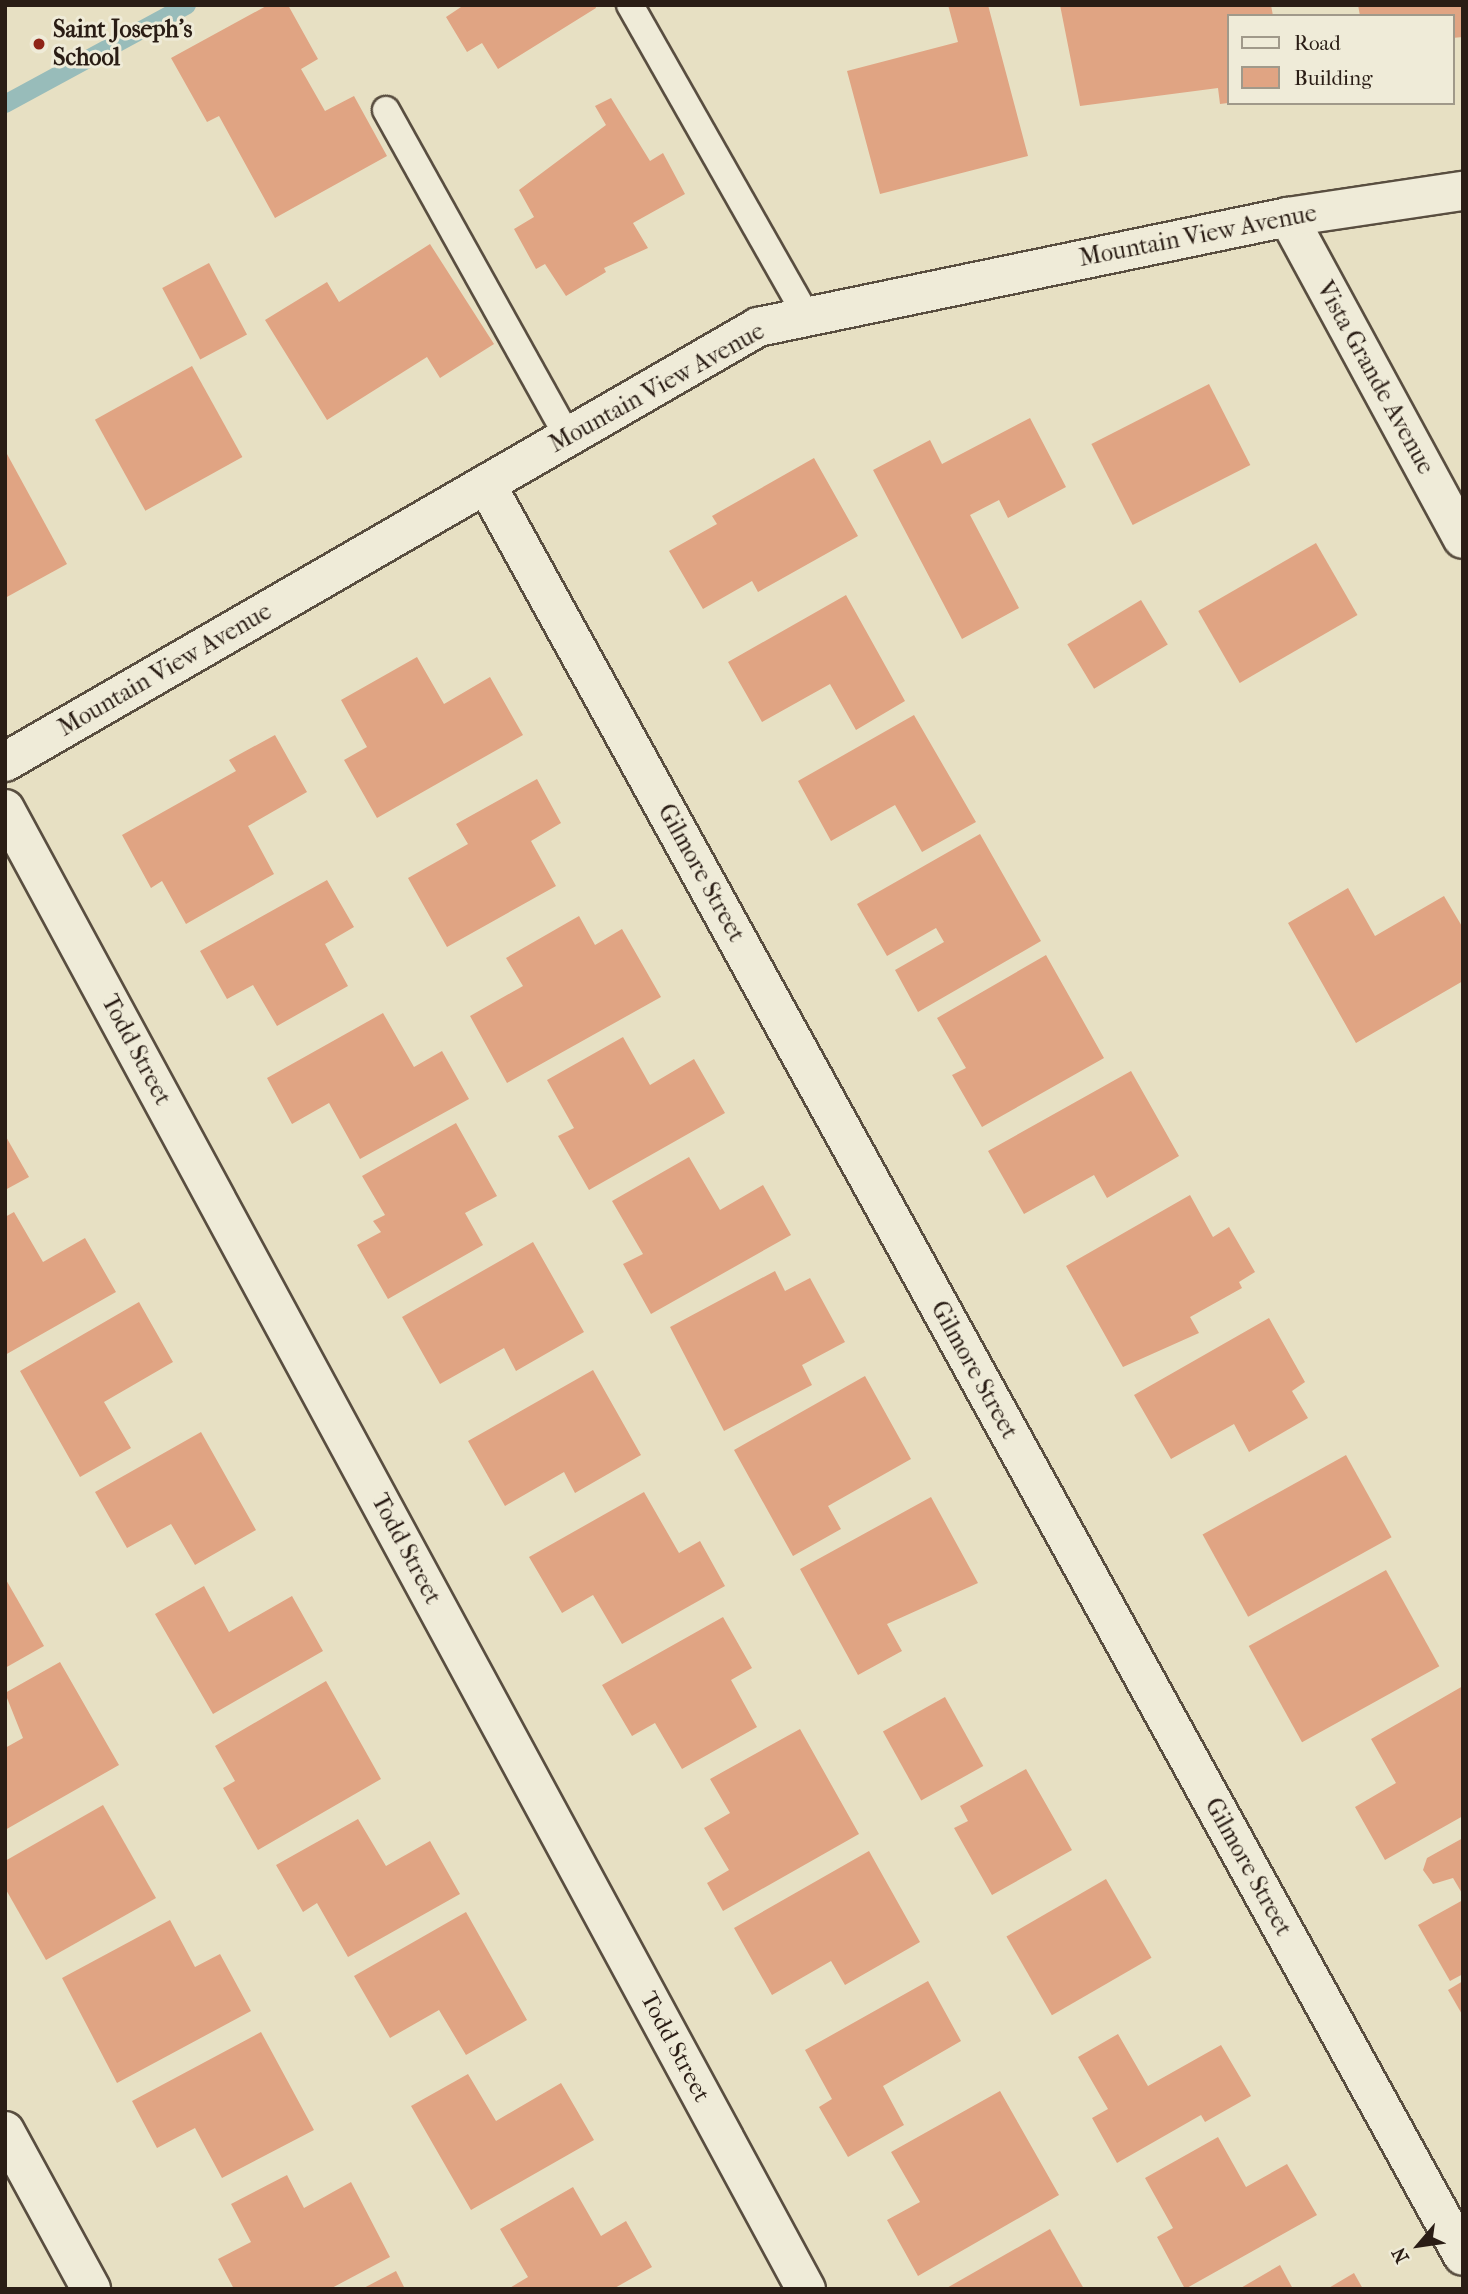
<!DOCTYPE html>
<style>
body{margin:0}
#map{position:relative;width:1468px;height:2294px;overflow:hidden;background:#e7e0c3;font-family:"IM FELL French Canon",serif}
div>[style]{position:absolute}
.stream>*{height:18px;margin:-9px;padding:0 9px;transform-origin:9px;border-radius:9px;background:#98bcba}
.building>*{inset:0;background:#e0a483;transform-origin:0 0}
.roads{filter:drop-shadow(2px 0 #594e40) drop-shadow(-2px 0 #594e40) drop-shadow(0 2px #594e40) drop-shadow(0 -2px #594e40)}
.service>*{height:26px;margin:-13px;padding:0 13px;transform-origin:13px;border-radius:13px;background:#efebd8}
.minor>*{height:38px;margin:-19px;padding:0 19px;transform-origin:19px;border-radius:19px;background:#efebd8}
.dots>*{width:19px;height:19px;translate:-50% -50%;box-sizing:border-box;border:4px solid #efebd8;border-radius:50%}
span{translate:-50% -50%;white-space:nowrap;text-align:center;line-height:1.15;-webkit-text-stroke:6px #efebd8;paint-order:stroke}
.poi-label{font-size:24px;color:#2a1d15;font-weight:700}
.left{translate:0 -50%;text-align:left}
.street-label{font-size:24px;color:#2a1d15}
.frame{position:absolute;inset:0;border:7px solid #2a1d15;pointer-events:none}
.legend{position:absolute;left:1227px;top:14px;width:228px;height:91px;box-sizing:border-box;background:#efebd8;border:2px solid #a0998a;margin:0;padding:9px 12px;list-style:none;font-size:21px;color:#2a1d15}
.legend li{display:flex;align-items:center;gap:14px;height:35px}
.legend b{width:35px;border:2px solid #a0998a}
.north{position:absolute;left:1384px;top:2210px;width:70px;height:70px;-webkit-text-stroke:5px #efebd8;paint-order:stroke;rotate:241deg;font-size:19px;font-weight:700;line-height:28px;text-align:center;color:#2a1d15}
.north::after{content:'';display:block;margin:auto;width:24px;height:32px;background:#2a1d15;clip-path:polygon(50% 0,100% 100%,50% 72%,0 100%)}
</style>
<div id="map">
<div class="stream">
<div style="left:5px;top:104px;width:207px;rotate:-28.5deg"></div>
</div>
<div class="building">
<div style="clip-path:polygon(268px 5px,288px 5px,318px 59px,301px 69px,325px 111px,354px 96px,387px 156px,275px 218px,219px 116px,207px 122px,171px 58px)"></div>
<div style="clip-path:polygon(464px 5px,595px 5px,596px 8px,498px 69px,482px 43px,467px 52px,446px 17px)"></div>
<div style="clip-path:polygon(948px 5px,988px 5px,1028px 156px,880px 194px,847px 71px,958px 42px)"></div>
<div style="clip-path:polygon(1060px 5px,1271px 5px,1273px 16px,1228px 16px,1228px 103px,1220px 104px,1218px 88px,1080px 106px)"></div>
<div style="clip-path:polygon(1358px 5px,1463px 5px,1463px 37px,1452px 38px,1452px 16px,1360px 16px)"></div>
<div style="clip-path:polygon(611px 98px,650px 161px,663px 153px,685px 194px,633px 223px,648px 248px,604px 268px,606px 272px,566px 296px,545px 264px,536px 269px,514px 229px,534px 217px,519px 190px,606px 125px,595px 106px)"></div>
<div style="clip-path:polygon(430px 244px,494px 344px,440px 378px,427px 357px,327px 420px,265px 320px,327px 282px,339px 302px)"></div>
<div style="left:209px;top:263px;width:81px;height:53px;rotate:62deg"></div>
<div style="left:192px;top:366px;width:104px;height:111px;rotate:61deg"></div>
<div style="left:1209px;top:384px;width:91px;height:132px;rotate:63deg"></div>
<div style="clip-path:polygon(1030px 418px,1066px 487px,1008px 518px,999px 500px,970px 515px,1019px 608px,962px 639px,873px 470px,930px 440px,942px 464px)"></div>
<div style="clip-path:polygon(7px 454px,67px 564px,5px 598px,5px 455px)"></div>
<div style="clip-path:polygon(814px 458px,858px 536px,758px 592px,752px 581px,703px 609px,669px 551px,717px 524px,712px 516px)"></div>
<div style="left:1316px;top:543px;width:83px;height:136px;rotate:60deg"></div>
<div style="clip-path:polygon(846px 595px,905px 701px,856px 730px,830px 684px,762px 722px,728px 662px)"></div>
<div style="left:1141px;top:600px;width:52px;height:86px;rotate:59deg"></div>
<div style="clip-path:polygon(417px 657px,444px 704px,490px 677px,523px 735px,377px 818px,344px 760px,367px 747px,341px 700px)"></div>
<div style="clip-path:polygon(914px 715px,976px 822px,922px 852px,895px 805px,831px 841px,798px 781px)"></div>
<div style="clip-path:polygon(275px 735px,307px 792px,248px 826px,274px 874px,186px 924px,162px 881px,151px 888px,122px 835px,236px 771px,229px 760px)"></div>
<div style="clip-path:polygon(537px 779px,561px 823px,531px 841px,556px 886px,447px 947px,408px 878px,468px 844px,456px 824px)"></div>
<div style="clip-path:polygon(980px 834px,1041px 941px,918px 1012px,895px 970px,944px 942px,936px 928px,887px 956px,857px 904px)"></div>
<div style="clip-path:polygon(327px 880px,354px 927px,325px 944px,348px 986px,277px 1026px,253px 985px,227px 999px,200px 951px)"></div>
<div style="clip-path:polygon(1348px 888px,1375px 936px,1444px 896px,1463px 928px,1463px 981px,1356px 1043px,1288px 923px)"></div>
<div style="clip-path:polygon(579px 916px,595px 945px,622px 929px,661px 997px,507px 1083px,470px 1016px,523px 986px,506px 958px)"></div>
<div style="clip-path:polygon(1046px 955px,1104px 1058px,982px 1127px,952px 1075px,966px 1068px,937px 1018px)"></div>
<div style="clip-path:polygon(383px 1013px,414px 1067px,442px 1051px,469px 1099px,360px 1159px,329px 1103px,292px 1124px,267px 1078px)"></div>
<div style="clip-path:polygon(623px 1037px,650px 1085px,694px 1059px,725px 1113px,589px 1190px,558px 1136px,574px 1128px,547px 1080px)"></div>
<div style="clip-path:polygon(1131px 1071px,1179px 1156px,1107px 1198px,1094px 1175px,1024px 1214px,988px 1151px)"></div>
<div style="clip-path:polygon(456px 1123px,497px 1196px,465px 1213px,483px 1245px,388px 1299px,357px 1245px,381px 1232px,373px 1221px,385px 1215px,362px 1176px)"></div>
<div style="clip-path:polygon(5px 1135px,29px 1177px,5px 1190px)"></div>
<div style="clip-path:polygon(689px 1157px,720px 1210px,763px 1185px,791px 1235px,651px 1314px,623px 1264px,643px 1254px,612px 1201px)"></div>
<div style="clip-path:polygon(1190px 1195px,1213px 1237px,1229px 1227px,1255px 1272px,1239px 1282px,1242px 1288px,1190px 1317px,1199px 1333px,1123px 1367px,1066px 1266px)"></div>
<div style="clip-path:polygon(14px 1212px,43px 1262px,85px 1238px,116px 1292px,5px 1355px,5px 1217px)"></div>
<div style="clip-path:polygon(533px 1242px,584px 1332px,516px 1371px,504px 1348px,440px 1384px,402px 1317px)"></div>
<div style="clip-path:polygon(775px 1271px,785px 1291px,810px 1278px,845px 1342px,802px 1365px,812px 1385px,724px 1431px,670px 1327px)"></div>
<div style="clip-path:polygon(139px 1302px,173px 1362px,104px 1402px,131px 1448px,80px 1477px,20px 1371px)"></div>
<div style="clip-path:polygon(1269px 1318px,1305px 1382px,1292px 1391px,1308px 1418px,1249px 1452px,1234px 1424px,1171px 1459px,1134px 1395px)"></div>
<div style="clip-path:polygon(593px 1370px,641px 1455px,575px 1493px,564px 1472px,505px 1506px,468px 1441px)"></div>
<div style="clip-path:polygon(865px 1376px,911px 1459px,828px 1506px,841px 1529px,793px 1556px,734px 1450px)"></div>
<div style="clip-path:polygon(201px 1432px,256px 1530px,195px 1565px,171px 1524px,127px 1548px,95px 1492px)"></div>
<div style="left:1346px;top:1455px;width:94px;height:164px;rotate:61deg"></div>
<div style="clip-path:polygon(644px 1492px,679px 1553px,700px 1541px,725px 1586px,622px 1644px,593px 1595px,562px 1613px,529px 1557px)"></div>
<div style="clip-path:polygon(931px 1497px,978px 1583px,887px 1624px,902px 1651px,858px 1675px,800px 1569px)"></div>
<div style="left:1386px;top:1570px;width:110px;height:157px;rotate:61deg"></div>
<div style="clip-path:polygon(5px 1578px,44px 1646px,5px 1668px)"></div>
<div style="clip-path:polygon(204px 1586px,229px 1632px,292px 1596px,323px 1651px,213px 1714px,155px 1614px)"></div>
<div style="clip-path:polygon(723px 1617px,752px 1668px,731px 1680px,757px 1727px,682px 1769px,655px 1723px,632px 1736px,602px 1685px)"></div>
<div style="clip-path:polygon(60px 1662px,119px 1765px,5px 1830px,5px 1748px,23px 1738px,5px 1693px)"></div>
<div style="clip-path:polygon(326px 1681px,381px 1779px,258px 1850px,223px 1788px,235px 1781px,215px 1746px)"></div>
<div style="clip-path:polygon(1463px 1686px,1463px 1816px,1385px 1860px,1355px 1807px,1396px 1783px,1371px 1739px)"></div>
<div style="left:945px;top:1697px;width:79px;height:71px;rotate:61deg"></div>
<div style="clip-path:polygon(800px 1729px,859px 1834px,723px 1911px,707px 1883px,729px 1870px,704px 1828px,730px 1813px,710px 1779px)"></div>
<div style="clip-path:polygon(1026px 1769px,1072px 1850px,992px 1895px,954px 1828px,968px 1821px,960px 1806px)"></div>
<div style="clip-path:polygon(103px 1805px,156px 1898px,46px 1960px,5px 1888px,5px 1861px)"></div>
<div style="clip-path:polygon(358px 1819px,386px 1866px,430px 1841px,460px 1894px,348px 1957px,317px 1903px,303px 1912px,276px 1865px)"></div>
<div style="clip-path:polygon(1463px 1838px,1463px 1895px,1453px 1878px,1433px 1884px,1423px 1870px,1427px 1858px)"></div>
<div style="clip-path:polygon(869px 1851px,920px 1942px,845px 1985px,831px 1961px,772px 1995px,734px 1928px)"></div>
<div style="left:1106px;top:1879px;width:91px;height:115px;rotate:60deg"></div>
<div style="clip-path:polygon(1463px 1900px,1463px 1974px,1450px 1981px,1418px 1925px)"></div>
<div style="clip-path:polygon(466px 1912px,527px 2020px,466px 2055px,439px 2010px,390px 2038px,354px 1976px)"></div>
<div style="clip-path:polygon(170px 1920px,195px 1967px,220px 1954px,251px 2011px,117px 2083px,62px 1978px)"></div>
<div style="clip-path:polygon(928px 1981px,961px 2041px,883px 2086px,904px 2125px,848px 2157px,819px 2107px,832px 2099px,805px 2050px)"></div>
<div style="clip-path:polygon(1463px 1981px,1463px 2016px,1448px 1990px)"></div>
<div style="clip-path:polygon(261px 2032px,314px 2130px,222px 2178px,195px 2128px,157px 2148px,132px 2101px)"></div>
<div style="clip-path:polygon(1118px 2034px,1148px 2086px,1221px 2045px,1251px 2096px,1205px 2122px,1201px 2115px,1117px 2163px,1092px 2118px,1108px 2109px,1078px 2057px)"></div>
<div style="clip-path:polygon(468px 2074px,496px 2121px,561px 2083px,594px 2140px,471px 2210px,411px 2106px)"></div>
<div style="clip-path:polygon(1000px 2091px,1059px 2195px,918px 2276px,887px 2220px,920px 2202px,891px 2152px)"></div>
<div style="clip-path:polygon(1218px 2137px,1246px 2187px,1287px 2164px,1317px 2215px,1185px 2289px,1157px 2237px,1173px 2228px,1145px 2178px)"></div>
<div style="clip-path:polygon(287px 2175px,304px 2208px,351px 2182px,390px 2257px,330px 2289px,234px 2289px,218px 2259px,251px 2242px,231px 2204px)"></div>
<div style="clip-path:polygon(573px 2187px,601px 2236px,626px 2221px,652px 2267px,613px 2289px,508px 2289px,528px 2277px,500px 2229px)"></div>
<div style="clip-path:polygon(1050px 2229px,1084px 2289px,945px 2289px)"></div>
<div style="clip-path:polygon(1280px 2265px,1293px 2289px,1239px 2289px)"></div>
<div style="clip-path:polygon(396px 2271px,405px 2289px,362px 2289px)"></div>
<div style="clip-path:polygon(1354px 2273px,1363px 2289px,1327px 2289px)"></div>
</div>
<div class="roads">
<div class="service">
<div style="left:630px;top:5px;width:354px;rotate:60.4deg"></div>
<div style="left:386px;top:110px;width:374px;rotate:60.9deg"></div>
</div>
<div class="minor">
<div style="left:1288px;top:217px;width:366px;rotate:61.5deg"></div>
<div style="left:486px;top:484px;width:2023px;rotate:61.13deg"></div>
<div style="left:5px;top:762px;width:870px;rotate:-30.01deg"></div>
<div style="left:758px;top:327px;width:541px;rotate:-11.73deg"></div>
<div style="left:1288px;top:217px;width:177px;rotate:-8.5deg"></div>
<div style="left:5px;top:809px;width:1683px;rotate:61.58deg"></div>
<div style="left:5px;top:2131px;width:180px;rotate:61.4deg"></div>
</div>
</div>
<div class="dots">
<div style="left:39px;top:44px;background:#8f2418"></div>
</div>
<div class="poi-label">
<span class="left" style="left:53px;top:44px">Saint Joseph's<br>School</span>
</div>
<div class="street-label">
<span style="left:1198px;top:236px;rotate:-11deg">Mountain View Avenue</span>
<span style="left:1375px;top:378px;rotate:61deg">Vista Grande Avenue</span>
<span style="left:657px;top:388px;rotate:-29deg">Mountain View Avenue</span>
<span style="left:165px;top:670px;rotate:-30deg">Mountain View Avenue</span>
<span style="left:701px;top:873px;rotate:61deg">Gilmore Street</span>
<span style="left:136px;top:1050px;rotate:62deg">Todd Street</span>
<span style="left:974px;top:1370px;rotate:61deg">Gilmore Street</span>
<span style="left:406px;top:1549px;rotate:62deg">Todd Street</span>
<span style="left:1248px;top:1867px;rotate:61deg">Gilmore Street</span>
<span style="left:675px;top:2047px;rotate:62deg">Todd Street</span>
</div>
<div class="frame"></div>
<ul class="legend">
<li><b style="height:9px;background:#efebd8"></b>Road</li>
<li><b style="height:19px;background:#e0a483"></b>Building</li>
</ul>
<div class="north">N</div>
</div>
